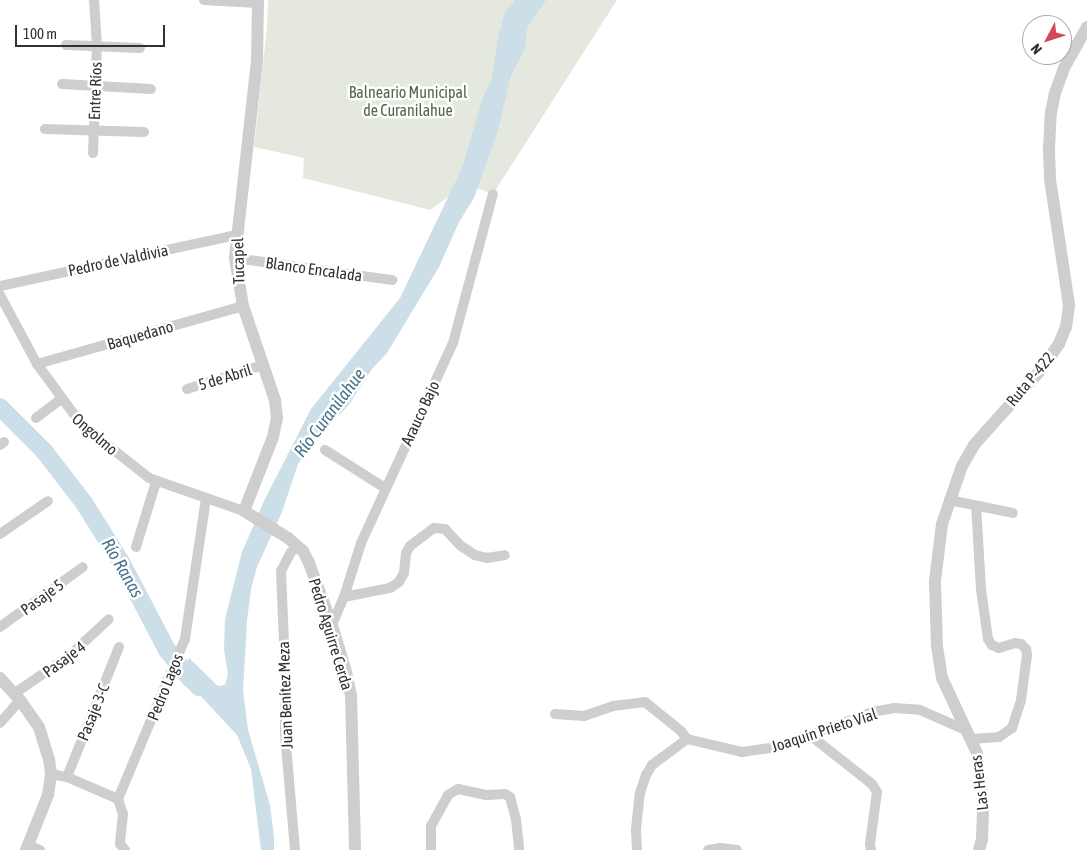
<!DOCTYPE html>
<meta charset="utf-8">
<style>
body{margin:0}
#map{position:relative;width:1087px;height:850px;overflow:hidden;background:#fff;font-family:"Asap Condensed",sans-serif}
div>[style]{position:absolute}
.green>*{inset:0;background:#e4e8de}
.water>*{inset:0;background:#ccdee7}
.river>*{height:18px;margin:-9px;padding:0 9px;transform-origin:9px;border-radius:9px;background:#ccdee7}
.minor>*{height:10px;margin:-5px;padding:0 5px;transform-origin:5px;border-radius:5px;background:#cecece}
.tertiary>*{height:12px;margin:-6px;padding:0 6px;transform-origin:6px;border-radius:6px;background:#cecece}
span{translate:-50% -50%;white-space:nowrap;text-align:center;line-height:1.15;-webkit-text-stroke:5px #fff;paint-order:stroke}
.street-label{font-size:16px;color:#313131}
.park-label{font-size:16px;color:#556743}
.water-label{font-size:18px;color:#487289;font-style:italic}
.north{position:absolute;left:1022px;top:15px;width:50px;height:50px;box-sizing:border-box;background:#fff;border:1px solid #adadad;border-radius:50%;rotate:230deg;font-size:14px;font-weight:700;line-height:20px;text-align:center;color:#313131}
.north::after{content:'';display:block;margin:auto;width:18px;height:22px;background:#d04a59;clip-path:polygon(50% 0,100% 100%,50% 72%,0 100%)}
.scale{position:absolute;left:15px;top:25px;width:150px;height:22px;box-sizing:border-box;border:2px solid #313131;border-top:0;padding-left:6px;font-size:15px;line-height:18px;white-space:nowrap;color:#313131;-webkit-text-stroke:4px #fff;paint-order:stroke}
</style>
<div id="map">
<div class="green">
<div style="clip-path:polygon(268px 0,617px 0,493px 194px,466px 184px,430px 210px,303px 178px,304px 158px,254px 147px,267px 27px)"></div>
</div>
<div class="water">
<div style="clip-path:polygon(515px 0,546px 0,527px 28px,525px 49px,511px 75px,498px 130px,474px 198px,459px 222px,439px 267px,387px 353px,372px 369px,348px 406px,317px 438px,298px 464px,282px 512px,257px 567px,251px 589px,247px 621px,243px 690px,248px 730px,270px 805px,274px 837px,274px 850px,261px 850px,251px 769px,237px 735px,181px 675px,189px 658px,218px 686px,225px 685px,228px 674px,224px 650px,225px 619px,242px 552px,265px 499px,311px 409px,400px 298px,462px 168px,482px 100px,492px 78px,498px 37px,505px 12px)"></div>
</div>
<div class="river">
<div style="left:0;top:407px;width:62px;rotate:45deg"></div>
<div style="left:44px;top:451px;width:66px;rotate:52.4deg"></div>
<div style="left:84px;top:503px;width:70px;rotate:57.9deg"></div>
<div style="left:121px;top:562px;width:99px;rotate:62.4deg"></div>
<div style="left:167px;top:650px;width:36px;rotate:51deg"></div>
<div style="left:190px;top:678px;width:13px;rotate:45deg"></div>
</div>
<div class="minor">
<div style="left:204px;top:0;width:54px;rotate:3.2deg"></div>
<div style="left:66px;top:45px;width:74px;rotate:2.3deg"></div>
<div style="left:62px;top:84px;width:89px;rotate:3.2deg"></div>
<div style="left:45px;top:129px;width:99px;rotate:1.7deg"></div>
<div style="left:93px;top:153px;width:107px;rotate:-87.9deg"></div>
<div style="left:97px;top:46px;width:46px;rotate:-93.7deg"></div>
<div style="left:235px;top:258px;width:159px;rotate:8deg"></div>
<div style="left:0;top:286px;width:241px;rotate:-12.2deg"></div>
<div style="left:0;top:295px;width:78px;rotate:61.8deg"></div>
<div style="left:37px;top:364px;width:76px;rotate:53.6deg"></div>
<div style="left:82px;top:425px;width:85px;rotate:38.3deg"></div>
<div style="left:149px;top:478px;width:101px;rotate:19.2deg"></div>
<div style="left:37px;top:364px;width:214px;rotate:-15.7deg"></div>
<div style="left:187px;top:389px;width:80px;rotate:-17.5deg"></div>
<div style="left:36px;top:418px;width:31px;rotate:-37deg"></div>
<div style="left:0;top:445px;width:5px;rotate:-37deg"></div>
<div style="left:325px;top:450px;width:71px;rotate:32.3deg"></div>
<div style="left:949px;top:500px;width:65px;rotate:11.5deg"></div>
<div style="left:0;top:534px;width:58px;rotate:-34.5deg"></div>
<div style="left:136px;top:547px;width:68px;rotate:-72.9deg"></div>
<div style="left:344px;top:597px;width:47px;rotate:-11.1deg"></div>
<div style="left:390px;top:588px;width:11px;rotate:-34deg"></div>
<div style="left:399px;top:582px;width:10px;rotate:-61deg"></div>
<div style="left:404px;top:573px;width:20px;rotate:-84deg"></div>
<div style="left:406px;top:553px;width:8px;rotate:-60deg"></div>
<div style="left:410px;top:546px;width:30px;rotate:-37deg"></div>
<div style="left:434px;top:528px;width:11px;rotate:5deg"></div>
<div style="left:445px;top:529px;width:23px;rotate:47deg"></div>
<div style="left:461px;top:546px;width:17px;rotate:33deg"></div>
<div style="left:475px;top:555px;width:12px;rotate:14deg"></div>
<div style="left:487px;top:558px;width:18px;rotate:-9deg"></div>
<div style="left:332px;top:625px;width:30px;rotate:-67deg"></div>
<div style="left:344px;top:597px;width:57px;rotate:-72.5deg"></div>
<div style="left:361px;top:543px;width:220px;rotate:-65.3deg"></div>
<div style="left:453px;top:343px;width:154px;rotate:-75deg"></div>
<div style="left:0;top:627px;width:102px;rotate:-35.9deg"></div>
<div style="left:15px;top:693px;width:65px;rotate:-34.4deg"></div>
<div style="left:69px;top:656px;width:54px;rotate:-42.8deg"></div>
<div style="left:555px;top:714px;width:29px;rotate:4deg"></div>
<div style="left:584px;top:716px;width:31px;rotate:-19deg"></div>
<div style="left:613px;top:706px;width:32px;rotate:-7deg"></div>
<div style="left:645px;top:702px;width:46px;rotate:38.9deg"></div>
<div style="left:681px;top:731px;width:10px;rotate:53deg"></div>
<div style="left:0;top:723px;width:30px;rotate:-49deg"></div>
<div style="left:811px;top:736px;width:78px;rotate:38.2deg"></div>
<div style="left:872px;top:784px;width:9px;rotate:58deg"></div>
<div style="left:877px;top:792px;width:52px;rotate:97.7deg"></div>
<div style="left:870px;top:844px;width:6px;rotate:81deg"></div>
<div style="left:972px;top:739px;width:27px;rotate:-4deg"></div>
<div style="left:999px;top:737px;width:16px;rotate:-35deg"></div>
<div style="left:1012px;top:728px;width:29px;rotate:-72deg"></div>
<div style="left:1021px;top:700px;width:45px;rotate:-82.4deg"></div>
<div style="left:1027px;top:655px;width:6px;rotate:-99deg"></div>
<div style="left:1026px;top:649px;width:7px;rotate:-135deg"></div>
<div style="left:1021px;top:644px;width:6px;rotate:-171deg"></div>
<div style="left:1015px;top:643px;width:17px;rotate:163deg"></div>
<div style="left:999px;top:648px;width:8px;rotate:-157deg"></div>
<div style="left:992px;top:645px;width:7px;rotate:-124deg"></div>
<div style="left:988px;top:639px;width:50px;rotate:-98deg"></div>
<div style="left:981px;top:589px;width:83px;rotate:-93.4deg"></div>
<div style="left:51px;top:774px;width:16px;rotate:11deg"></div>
<div style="left:67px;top:777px;width:56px;rotate:23.3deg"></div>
<div style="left:67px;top:777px;width:140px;rotate:-68.2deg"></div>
<div style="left:118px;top:799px;width:173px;rotate:-67.3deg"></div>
<div style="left:185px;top:639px;width:142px;rotate:-81.5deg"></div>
<div style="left:118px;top:799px;width:16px;rotate:72deg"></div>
<div style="left:123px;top:814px;width:30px;rotate:96deg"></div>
<div style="left:120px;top:844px;width:8px;rotate:50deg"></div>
<div style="left:28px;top:845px;width:13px;rotate:23deg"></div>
<div style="left:295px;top:850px;width:117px;rotate:-94.9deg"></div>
<div style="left:285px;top:733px;width:69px;rotate:-90deg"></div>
<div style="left:285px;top:664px;width:93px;rotate:-92.5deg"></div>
<div style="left:281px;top:571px;width:21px;rotate:-62deg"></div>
<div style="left:291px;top:552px;width:9px;rotate:-36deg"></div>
<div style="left:431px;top:850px;width:24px;rotate:-90deg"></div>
<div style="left:431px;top:826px;width:35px;rotate:-61deg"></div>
<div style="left:448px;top:795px;width:12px;rotate:-31deg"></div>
<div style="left:458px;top:789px;width:30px;rotate:12deg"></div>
<div style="left:487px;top:795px;width:18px;rotate:-3deg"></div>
<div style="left:505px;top:794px;width:6px;rotate:31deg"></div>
<div style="left:510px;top:797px;width:23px;rotate:75deg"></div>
<div style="left:516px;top:819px;width:31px;rotate:84deg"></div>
<div style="left:637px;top:850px;width:21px;rotate:-93deg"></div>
<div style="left:636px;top:829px;width:36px;rotate:-84deg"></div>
<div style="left:640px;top:793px;width:19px;rotate:-72deg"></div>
<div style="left:646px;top:775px;width:12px;rotate:-59deg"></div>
<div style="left:652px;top:765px;width:44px;rotate:-36.6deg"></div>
<div style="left:687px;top:739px;width:57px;rotate:13.3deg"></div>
<div style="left:742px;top:752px;width:41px;rotate:-8.3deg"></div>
<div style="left:783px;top:746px;width:95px;rotate:-20.9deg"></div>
<div style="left:872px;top:712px;width:22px;rotate:-10deg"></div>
<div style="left:894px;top:708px;width:26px;rotate:4deg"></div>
<div style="left:920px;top:710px;width:52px;rotate:23.6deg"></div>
<div style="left:708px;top:850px;width:12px;rotate:-9deg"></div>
<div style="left:720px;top:848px;width:17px;rotate:7deg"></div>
</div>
<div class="tertiary">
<div style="left:258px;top:0;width:61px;rotate:90.9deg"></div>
<div style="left:257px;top:61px;width:198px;rotate:96.4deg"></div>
<div style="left:235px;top:258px;width:49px;rotate:80.5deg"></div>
<div style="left:243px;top:306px;width:99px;rotate:71.2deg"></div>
<div style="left:275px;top:400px;width:18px;rotate:84deg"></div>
<div style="left:277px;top:418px;width:19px;rotate:102deg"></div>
<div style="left:273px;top:437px;width:79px;rotate:111.4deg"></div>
<div style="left:244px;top:511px;width:52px;rotate:31.5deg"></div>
<div style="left:288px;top:538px;width:20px;rotate:41deg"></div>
<div style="left:303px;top:551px;width:13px;rotate:63deg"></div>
<div style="left:309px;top:563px;width:66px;rotate:69.6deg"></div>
<div style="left:332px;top:625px;width:49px;rotate:73.4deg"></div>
<div style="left:346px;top:672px;width:24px;rotate:78deg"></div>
<div style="left:351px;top:695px;width:155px;rotate:88.5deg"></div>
<div style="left:0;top:678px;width:30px;rotate:48deg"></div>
<div style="left:20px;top:700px;width:33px;rotate:55deg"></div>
<div style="left:39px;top:727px;width:34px;rotate:73deg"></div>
<div style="left:49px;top:759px;width:15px;rotate:82deg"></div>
<div style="left:51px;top:774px;width:21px;rotate:98deg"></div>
<div style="left:48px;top:795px;width:59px;rotate:111.8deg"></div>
<div style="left:979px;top:850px;width:11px;rotate:-75deg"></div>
<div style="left:982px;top:839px;width:38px;rotate:-88deg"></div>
<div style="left:983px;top:801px;width:48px;rotate:-97.1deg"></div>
<div style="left:977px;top:753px;width:83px;rotate:-115deg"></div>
<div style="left:942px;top:678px;width:32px;rotate:-99deg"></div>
<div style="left:937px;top:646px;width:65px;rotate:-91.8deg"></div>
<div style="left:935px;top:581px;width:57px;rotate:-83deg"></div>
<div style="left:942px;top:524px;width:61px;rotate:-71deg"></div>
<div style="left:962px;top:466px;width:24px;rotate:-60deg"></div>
<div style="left:974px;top:445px;width:99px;rotate:-48.3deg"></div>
<div style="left:1040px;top:371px;width:33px;rotate:-55deg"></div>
<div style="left:1059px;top:344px;width:18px;rotate:-68deg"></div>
<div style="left:1066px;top:327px;width:22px;rotate:-82deg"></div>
<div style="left:1069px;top:305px;width:127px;rotate:-98.6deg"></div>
<div style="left:1050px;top:179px;width:31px;rotate:-92deg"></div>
<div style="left:1049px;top:148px;width:35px;rotate:-87deg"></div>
<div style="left:1051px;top:113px;width:20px;rotate:-79deg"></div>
<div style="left:1055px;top:93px;width:27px;rotate:-70deg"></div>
<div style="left:1064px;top:68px;width:47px;rotate:-60.7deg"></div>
</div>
<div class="street-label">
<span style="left:95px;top:91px;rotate:-88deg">Entre Ríos</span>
<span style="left:118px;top:260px;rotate:-12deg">Pedro de Valdivia</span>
<span style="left:238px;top:261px;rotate:-92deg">Tucapel</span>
<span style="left:314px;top:269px;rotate:8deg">Blanco Encalada</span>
<span style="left:140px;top:335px;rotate:-16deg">Baquedano</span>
<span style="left:225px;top:377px;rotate:-17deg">5 de Abril</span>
<span style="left:1030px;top:379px;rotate:-50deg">Ruta P-422</span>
<span style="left:420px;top:413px;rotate:-65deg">Arauco Bajo</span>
<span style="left:95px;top:434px;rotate:41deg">Ongolmo</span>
<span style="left:42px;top:597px;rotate:-36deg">Pasaje 5</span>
<span style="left:331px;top:634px;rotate:73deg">Pedro Aguirre Cerda</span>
<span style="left:64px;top:659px;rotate:-37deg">Pasaje 4</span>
<span style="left:165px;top:687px;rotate:-68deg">Pedro Lagos</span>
<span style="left:285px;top:695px;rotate:-92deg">Juan Benítez Meza</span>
<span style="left:93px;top:712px;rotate:-68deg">Pasaje 3-C</span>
<span style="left:824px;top:730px;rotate:-18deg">Joaquín Prieto Vial</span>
<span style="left:979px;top:783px;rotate:-97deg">Las Heras</span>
</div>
<div class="park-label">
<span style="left:408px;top:101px">Balneario Municipal<br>de Curanilahue</span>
</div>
<div class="water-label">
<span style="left:330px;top:413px;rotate:-53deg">Río Curanilahue</span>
<span style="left:122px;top:568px;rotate:60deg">Río Ranas</span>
</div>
<div class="north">N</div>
<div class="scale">100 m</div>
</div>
